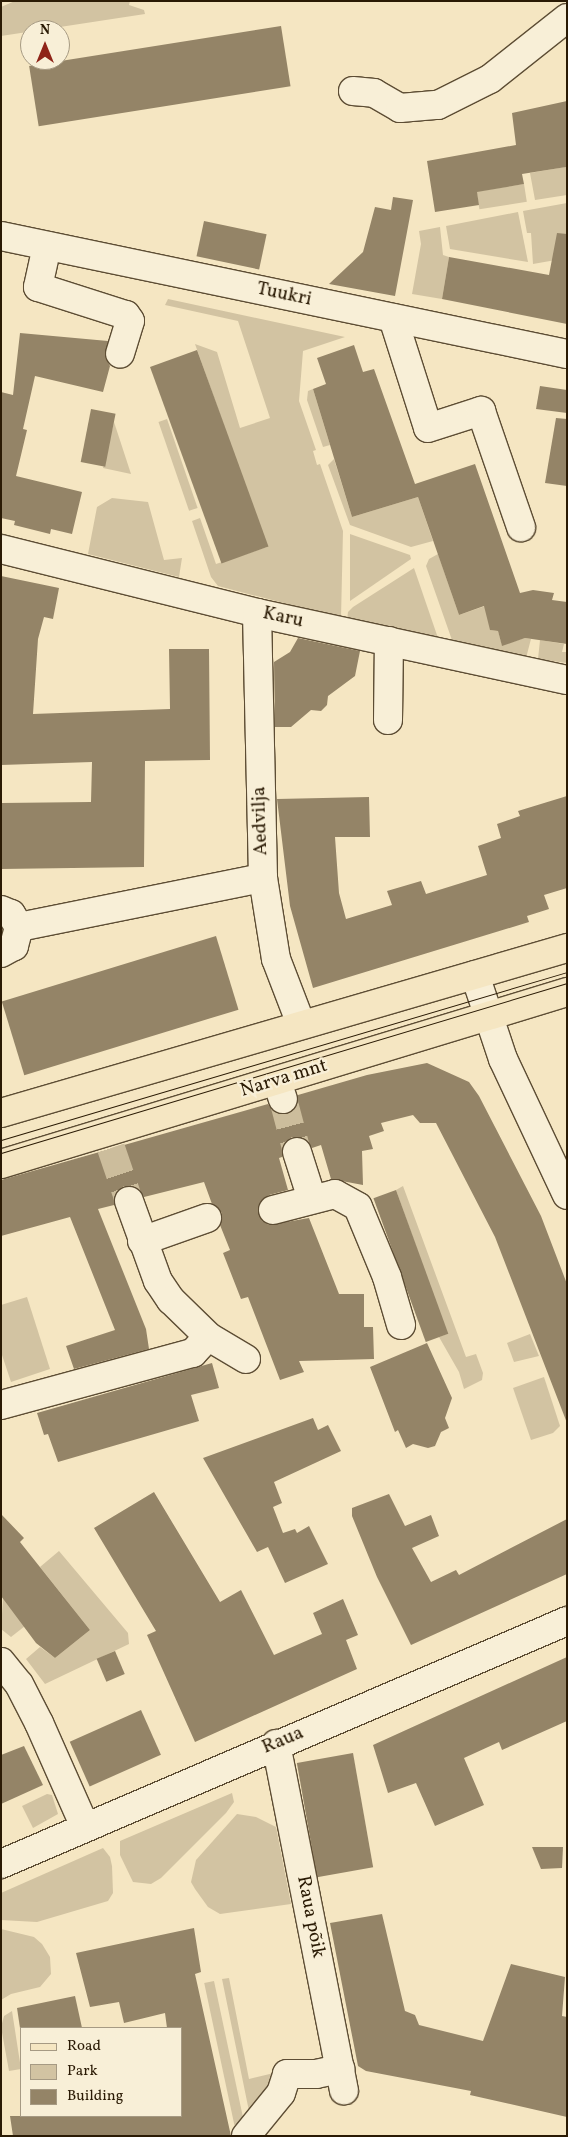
<!DOCTYPE html>
<meta charset="utf-8">
<style>
body{margin:0}
#map{position:relative;width:568px;height:2137px;overflow:hidden;background:#f5e6c2;font-family:Vollkorn,serif}
div>[style]{position:absolute}
.green>*{inset:0;background:#d2c3a2;transform-origin:0 0}
.building>*{inset:0;background:#948467;transform-origin:0 0}
.minor-tunnel>*{height:28px;margin-top:-14px;transform-origin:0;background:repeating-linear-gradient(90deg,#ccbd9c 0 28px,transparent 0 42px)}
.roads{filter:drop-shadow(1px 0 #5d4d34) drop-shadow(-1px 0 #5d4d34) drop-shadow(0 1px #5d4d34) drop-shadow(0 -1px #5d4d34)}
.minor>*{height:28px;margin:-14px;padding:0 14px;transform-origin:14px;border-radius:14px;background:#f8efd7}
.major>*{height:28px;margin:-14px;padding:0 14px;transform-origin:14px;border-radius:14px;background:#f5e6c2}
.tram>*{height:1px;margin:-0.5px;padding:0 0.5px;transform-origin:0.5px;border-radius:0.5px;background:#2a1a04}
span{translate:-50% -50%;white-space:nowrap;text-align:center;line-height:1.15;-webkit-text-stroke:4.5px #f8efd7;paint-order:stroke}
.street-label{font-size:19px;color:#2a1a04}
.frame{position:absolute;inset:0;border:2px solid #2a1a04;pointer-events:none}
.legend{position:absolute;left:20px;top:2027px;width:162px;height:90px;box-sizing:border-box;background:#f8efd7;border:1px solid #a69a83;margin:0;padding:6px 9px;list-style:none;font-size:15px;color:#2a1a04}
.legend li{display:flex;align-items:center;gap:10px;height:25px}
.legend b{width:25px;border:1px solid #a69a83}
.north{position:absolute;left:20px;top:20px;width:50px;height:50px;box-sizing:border-box;background:#f8efd7;border:1px solid #a69a83;border-radius:50%;rotate:0deg;font-size:14px;font-weight:700;line-height:20px;text-align:center;color:#2a1a04}
.north::after{content:'';display:block;margin:auto;width:18px;height:22px;background:#8f2418;clip-path:polygon(50% 0,100% 100%,50% 72%,0 100%)}
</style>
<div id="map">
<div class="green">
<div style="clip-path:polygon(15px 1px,130px 1px,129px 5px,144px 10px,145px 14px,1px 36px,1px 7px)"></div>
<div style="clip-path:polygon(565px 153px,567px 153px,567px 195px,535px 200px,530px 173px,565px 167px)"></div>
<div style="left:524px;top:184px;width:18px;height:48px;rotate:81deg"></div>
<div style="clip-path:polygon(567px 203px,567px 258px,533px 264px,531px 233px,527px 233px,523px 211px)"></div>
<div style="clip-path:polygon(518px 212px,528px 262px,450px 249px,446px 226px)"></div>
<div style="clip-path:polygon(440px 227px,443px 255px,449px 257px,442px 299px,412px 294px,421px 244px,419px 231px)"></div>
<div style="clip-path:polygon(168px 299px,345px 337px,303px 351px,299px 401px,316px 450px,313px 451px,317px 465px,320px 464px,343px 531px,341px 618px,218px 586px,211px 577px,192px 521px,200px 518px,216px 564px,267px 547px,195px 344px,217px 352px,240px 428px,270px 418px,238px 321px,165px 305px)"></div>
<div style="clip-path:polygon(313px 389px,330px 445px,323px 447px,307px 400px,308px 391px)"></div>
<div style="left:167px;top:419px;width:94px;height:9px;rotate:71deg"></div>
<div style="clip-path:polygon(114px 422px,131px 474px,103px 468px)"></div>
<div style="clip-path:polygon(334px 459px,352px 517px,418px 497px,433px 541px,411px 547px,350px 525px,328px 465px)"></div>
<div style="clip-path:polygon(112px 498px,148px 502px,164px 560px,182px 558px,179px 577px,88px 554px,97px 507px)"></div>
<div style="clip-path:polygon(350px 534px,410px 555px,411px 559px,350px 601px)"></div>
<div style="clip-path:polygon(438px 554px,459px 615px,494px 603px,490px 630px,498px 631px,502px 645px,525px 638px,531px 639px,526px 658px,453px 643px,426px 566px,429px 559px)"></div>
<div style="clip-path:polygon(414px 568px,439px 641px,347px 620px,348px 612px,353px 607px)"></div>
<div style="clip-path:polygon(540px 640px,564px 644px,562px 652px,567px 652px,567px 663px,538px 659px)"></div>
<div style="clip-path:polygon(403px 1186px,466px 1357px,476px 1354px,483px 1373px,482px 1380px,464px 1389px,459px 1372px,439px 1337px,447px 1334px,396px 1190px)"></div>
<div style="clip-path:polygon(27px 1297px,50px 1369px,11px 1382px,1px 1352px,1px 1305px)"></div>
<div style="clip-path:polygon(530px 1334px,539px 1356px,514px 1362px,507px 1343px)"></div>
<div style="clip-path:polygon(544px 1377px,560px 1426px,553px 1433px,531px 1440px,513px 1388px)"></div>
<div style="clip-path:polygon(59px 1551px,128px 1633px,129px 1644px,45px 1684px,26px 1659px,40px 1647px,55px 1658px,90px 1630px,40px 1567px)"></div>
<div style="clip-path:polygon(3px 1598px,25px 1626px,11px 1637px,1px 1629px)"></div>
<div style="clip-path:polygon(232px 1793px,234px 1802px,226px 1813px,161px 1878px,151px 1884px,133px 1882px,120px 1855px,120px 1841px)"></div>
<div style="clip-path:polygon(47px 1794px,52px 1795px,58px 1814px,33px 1828px,22px 1806px)"></div>
<div style="clip-path:polygon(237px 1814px,256px 1817px,276px 1827px,291px 1904px,220px 1914px,208px 1907px,195px 1889px,191px 1882px,196px 1860px)"></div>
<div style="clip-path:polygon(103px 1848px,110px 1857px,112px 1866px,113px 1893px,108px 1901px,37px 1922px,1px 1920px,1px 1893px)"></div>
<div style="clip-path:polygon(1px 1929px,34px 1937px,42px 1944px,50px 1957px,51px 1974px,40px 1987px,11px 1994px,1px 2000px)"></div>
<div style="clip-path:polygon(229px 1978px,249px 2079px,274px 2073px,275px 2081px,250px 2116px,222px 1979px)"></div>
<div style="left:214px;top:1981px;width:145px;height:10px;rotate:78deg"></div>
<div style="clip-path:polygon(12px 2011px,21px 2069px,9px 2071px,1px 2027px,4px 2016px)"></div>
</div>
<div class="building">
<div style="left:281px;top:26px;width:61px;height:255px;rotate:81deg"></div>
<div style="clip-path:polygon(567px 101px,566px 167px,522px 174px,524px 184px,477px 192px,479px 205px,435px 212px,427px 161px,516px 145px,512px 113px)"></div>
<div style="clip-path:polygon(393px 197px,413px 200px,395px 296px,329px 284px,363px 252px,375px 207px,391px 210px)"></div>
<div style="left:204px;top:221px;width:64px;height:36px;rotate:12deg"></div>
<div style="clip-path:polygon(557px 233px,567px 234px,567px 324px,442px 299px,449px 257px,549px 275px)"></div>
<div style="clip-path:polygon(20px 333px,108px 341px,105px 357px,110px 366px,103px 392px,35px 376px,23px 429px,27px 430px,16px 476px,82px 492px,72px 534px,51px 529px,50px 534px,14px 525px,15px 521px,1px 518px,1px 392px,13px 395px)"></div>
<div style="clip-path:polygon(354px 345px,363px 372px,374px 369px,415px 484px,475px 464px,520px 593px,533px 590px,554px 593px,552px 600px,567px 602px,567px 644px,525px 638px,502px 646px,498px 631px,490px 630px,484px 606px,459px 615px,418px 497px,352px 517px,313px 389px,326px 384px,317px 358px)"></div>
<div style="left:197px;top:350px;width:209px;height:50px;rotate:70deg"></div>
<div style="clip-path:polygon(540px 386px,567px 390px,567px 413px,536px 409px)"></div>
<div style="left:91px;top:409px;width:25px;height:54px;rotate:11deg"></div>
<div style="clip-path:polygon(556px 418px,567px 419px,567px 486px,545px 483px)"></div>
<div style="clip-path:polygon(1px 576px,59px 588px,53px 619px,44px 617px,38px 639px,33px 714px,170px 709px,169px 649px,209px 649px,210px 760px,145px 761px,144px 867px,1px 869px,1px 803px,91px 802px,92px 762px,1px 765px)"></div>
<div style="clip-path:polygon(298px 638px,360px 651px,355px 676px,328px 696px,327px 705px,321px 711px,311px 710px,291px 727px,275px 727px,274px 662px,290px 652px)"></div>
<div style="clip-path:polygon(567px 796px,567px 888px,544px 895px,549px 909px,527px 916px,529px 922px,313px 988px,290px 906px,277px 799px,369px 797px,370px 837px,335px 837px,339px 893px,346px 919px,392px 905px,387px 891px,421px 881px,426px 894px,487px 875px,478px 846px,501px 838px,497px 824px,520px 816px,518px 811px)"></div>
<div style="left:216px;top:936px;width:77px;height:224px;rotate:73deg"></div>
<div style="clip-path:polygon(427px 1063px,469px 1082px,479px 1096px,541px 1216px,567px 1284px,567px 1423px,495px 1237px,436px 1123px,420px 1123px,413px 1115px,381px 1123px,384px 1131px,369px 1136px,373px 1149px,362px 1151px,363px 1185px,331px 1179px,321px 1145px,312px 1148px,307px 1140px,292px 1137px,285px 1142px,282px 1157px,279px 1158px,288px 1190px,269px 1195px,258px 1206px,262px 1221px,269px 1225px,309px 1218px,339px 1294px,364px 1294px,364px 1327px,373px 1327px,374px 1359px,299px 1361px,304px 1372px,280px 1380px,248px 1297px,241px 1299px,223px 1253px,230px 1250px,220px 1225px,222px 1213px,212px 1204px,204px 1182px,144px 1197px,139px 1189px,124px 1186px,117px 1191px,114px 1205px,98px 1209px,146px 1329px,149px 1349px,74px 1369px,66px 1346px,115px 1330px,70px 1217px,1px 1236px,1px 1180px,268px 1104px,273px 1111px,287px 1114px,295px 1109px,298px 1095px,367px 1075px)"></div>
<div style="left:396px;top:1190px;width:153px;height:24px;rotate:70deg"></div>
<div style="clip-path:polygon(427px 1343px,452px 1398px,445px 1418px,449px 1428px,441px 1432px,435px 1446px,428px 1448px,413px 1444px,406px 1448px,398px 1430px,395px 1432px,370px 1367px)"></div>
<div style="clip-path:polygon(212px 1363px,219px 1388px,191px 1395px,199px 1421px,58px 1462px,48px 1434px,44px 1435px,37px 1413px)"></div>
<div style="clip-path:polygon(313px 1418px,318px 1430px,328px 1425px,341px 1451px,274px 1482px,282px 1503px,273px 1507px,283px 1533px,295px 1529px,297px 1533px,309px 1526px,328px 1564px,285px 1583px,268px 1547px,257px 1552px,203px 1458px)"></div>
<div style="clip-path:polygon(154px 1492px,220px 1602px,241px 1590px,274px 1655px,322px 1634px,313px 1613px,343px 1599px,358px 1635px,346px 1640px,357px 1669px,195px 1742px,147px 1635px,156px 1631px,94px 1528px)"></div>
<div style="clip-path:polygon(389px 1494px,405px 1526px,431px 1515px,439px 1536px,412px 1548px,431px 1582px,456px 1570px,459px 1575px,567px 1519px,567px 1574px,411px 1645px,377px 1577px,352px 1516px,352px 1508px)"></div>
<div style="clip-path:polygon(1px 1514px,24px 1538px,20px 1542px,90px 1630px,55px 1658px,36px 1643px,1px 1596px)"></div>
<div style="left:115px;top:1651px;width:25px;height:20px;rotate:67deg"></div>
<div style="clip-path:polygon(567px 1657px,567px 1721px,502px 1750px,499px 1742px,464px 1758px,484px 1805px,435px 1826px,416px 1783px,388px 1793px,373px 1745px)"></div>
<div style="left:141px;top:1710px;width:49px;height:78px;rotate:66deg"></div>
<div style="clip-path:polygon(24px 1746px,43px 1785px,1px 1804px,1px 1755px)"></div>
<div style="left:353px;top:1753px;width:116px;height:57px;rotate:80deg"></div>
<div style="clip-path:polygon(532px 1847px,563px 1847px,562px 1868px,541px 1869px)"></div>
<div style="clip-path:polygon(382px 1914px,405px 2011px,415px 2015px,419px 2025px,483px 2041px,511px 1964px,565px 1977px,562px 2016px,567px 2017px,567px 2117px,470px 2095px,471px 2091px,366px 2071px,358px 2066px,330px 1923px)"></div>
<div style="clip-path:polygon(194px 1928px,201px 1972px,195px 1974px,231px 2136px,13px 2136px,10px 2116px,181px 2116px,181px 2028px,167px 2028px,165px 2013px,124px 2023px,119px 2002px,90px 2007px,76px 1953px)"></div>
<div style="clip-path:polygon(75px 1996px,82px 2028px,20px 2028px,17px 2008px)"></div>
</div>
<div class="minor-tunnel">
<div style="left:283px;top:1099px;width:55px;rotate:75.2deg"></div>
<div style="left:111px;top:1148px;width:56px;rotate:71.2deg"></div>
</div>
<div class="roads">
<div class="minor">
<div style="left:353px;top:91px;width:21px;rotate:5deg"></div>
<div style="left:374px;top:93px;width:30px;rotate:30deg"></div>
<div style="left:400px;top:108px;width:38px;rotate:-5deg"></div>
<div style="left:438px;top:105px;width:58px;rotate:-26.6deg"></div>
<div style="left:490px;top:79px;width:98px;rotate:-38.4deg"></div>
<div style="left:1px;top:236px;width:578px;rotate:11.78deg"></div>
<div style="left:47px;top:246px;width:42px;rotate:102.4deg"></div>
<div style="left:38px;top:287px;width:92px;rotate:17.7deg"></div>
<div style="left:126px;top:315px;width:7px;rotate:56deg"></div>
<div style="left:130px;top:321px;width:34px;rotate:107deg"></div>
<div style="left:393px;top:318px;width:115px;rotate:72.3deg"></div>
<div style="left:428px;top:428px;width:56px;rotate:-17.8deg"></div>
<div style="left:481px;top:411px;width:123px;rotate:71deg"></div>
<div style="left:1px;top:549px;width:264px;rotate:14deg"></div>
<div style="left:257px;top:613px;width:317px;rotate:12.2deg"></div>
<div style="left:257px;top:613px;width:265px;rotate:88.7deg"></div>
<div style="left:263px;top:878px;width:82px;rotate:80.9deg"></div>
<div style="left:276px;top:959px;width:70px;rotate:69deg"></div>
<div style="left:388px;top:720px;width:79px;rotate:-89.3deg"></div>
<div style="left:1px;top:910px;width:11px;rotate:22deg"></div>
<div style="left:11px;top:914px;width:15px;rotate:58deg"></div>
<div style="left:19px;top:927px;width:20px;rotate:105deg"></div>
<div style="left:14px;top:946px;width:15px;rotate:152deg"></div>
<div style="left:19px;top:927px;width:249px;rotate:-11.4deg"></div>
<div style="left:475px;top:975px;width:89px;rotate:71.6deg"></div>
<div style="left:503px;top:1059px;width:150px;rotate:64.8deg"></div>
<div style="left:277px;top:1081px;width:19px;rotate:72deg"></div>
<div style="left:297px;top:1152px;width:49px;rotate:72.3deg"></div>
<div style="left:129px;top:1201px;width:85px;rotate:70.1deg"></div>
<div style="left:158px;top:1281px;width:23px;rotate:56deg"></div>
<div style="left:171px;top:1300px;width:53px;rotate:44.2deg"></div>
<div style="left:209px;top:1337px;width:43px;rotate:30.7deg"></div>
<div style="left:273px;top:1210px;width:64px;rotate:-14.5deg"></div>
<div style="left:335px;top:1194px;width:26px;rotate:29deg"></div>
<div style="left:358px;top:1207px;width:76px;rotate:67.5deg"></div>
<div style="left:387px;top:1277px;width:50px;rotate:73.7deg"></div>
<div style="left:142px;top:1241px;width:69px;rotate:-19.5deg"></div>
<div style="left:1px;top:1405px;width:199px;rotate:-15.2deg"></div>
<div style="left:193px;top:1353px;width:12px;rotate:-48deg"></div>
<div style="left:1px;top:1662px;width:28px;rotate:51deg"></div>
<div style="left:19px;top:1684px;width:44px;rotate:62.9deg"></div>
<div style="left:39px;top:1723px;width:114px;rotate:66.1deg"></div>
<div style="left:276px;top:1744px;width:353px;rotate:78.9deg"></div>
<div style="left:1px;top:1864px;width:616px;rotate:-23.24deg"></div>
<div style="left:246px;top:2136px;width:55px;rotate:-50.9deg"></div>
<div style="left:281px;top:2093px;width:20px;rotate:-72deg"></div>
<div style="left:287px;top:2074px;width:29px"></div>
<div style="left:316px;top:2074px;width:25px;rotate:-12deg"></div>
</div>
<div class="major">
<div style="left:1px;top:1113px;width:590px;rotate:-16.25deg"></div>
<div style="left:1px;top:1164px;width:592px;rotate:-16.9deg"></div>
</div>
</div>
<div class="tram">
<div style="left:1px;top:1140px;width:590px;rotate:-16.53deg"></div>
<div style="left:1px;top:1153px;width:591px;rotate:-16.72deg"></div>
</div>
<div class="street-label">
<span style="left:284px;top:295px;rotate:12deg">Tuukri</span>
<span style="left:283px;top:618px;rotate:12deg">Karu</span>
<span style="left:261px;top:821px;rotate:-92deg">Aedvilja</span>
<span style="left:284px;top:1079px;rotate:-17deg">Narva mnt</span>
<span style="left:283px;top:1741px;rotate:-23deg">Raua</span>
<span style="left:310px;top:1917px;rotate:79deg">Raua põik</span>
</div>
<div class="frame"></div>
<ul class="legend">
<li><b style="height:6px;background:#f5e6c2"></b>Road</li>
<li><b style="height:14px;background:#d2c3a2"></b>Park</li>
<li><b style="height:14px;background:#948467"></b>Building</li>
</ul>
<div class="north">N</div>
</div>
